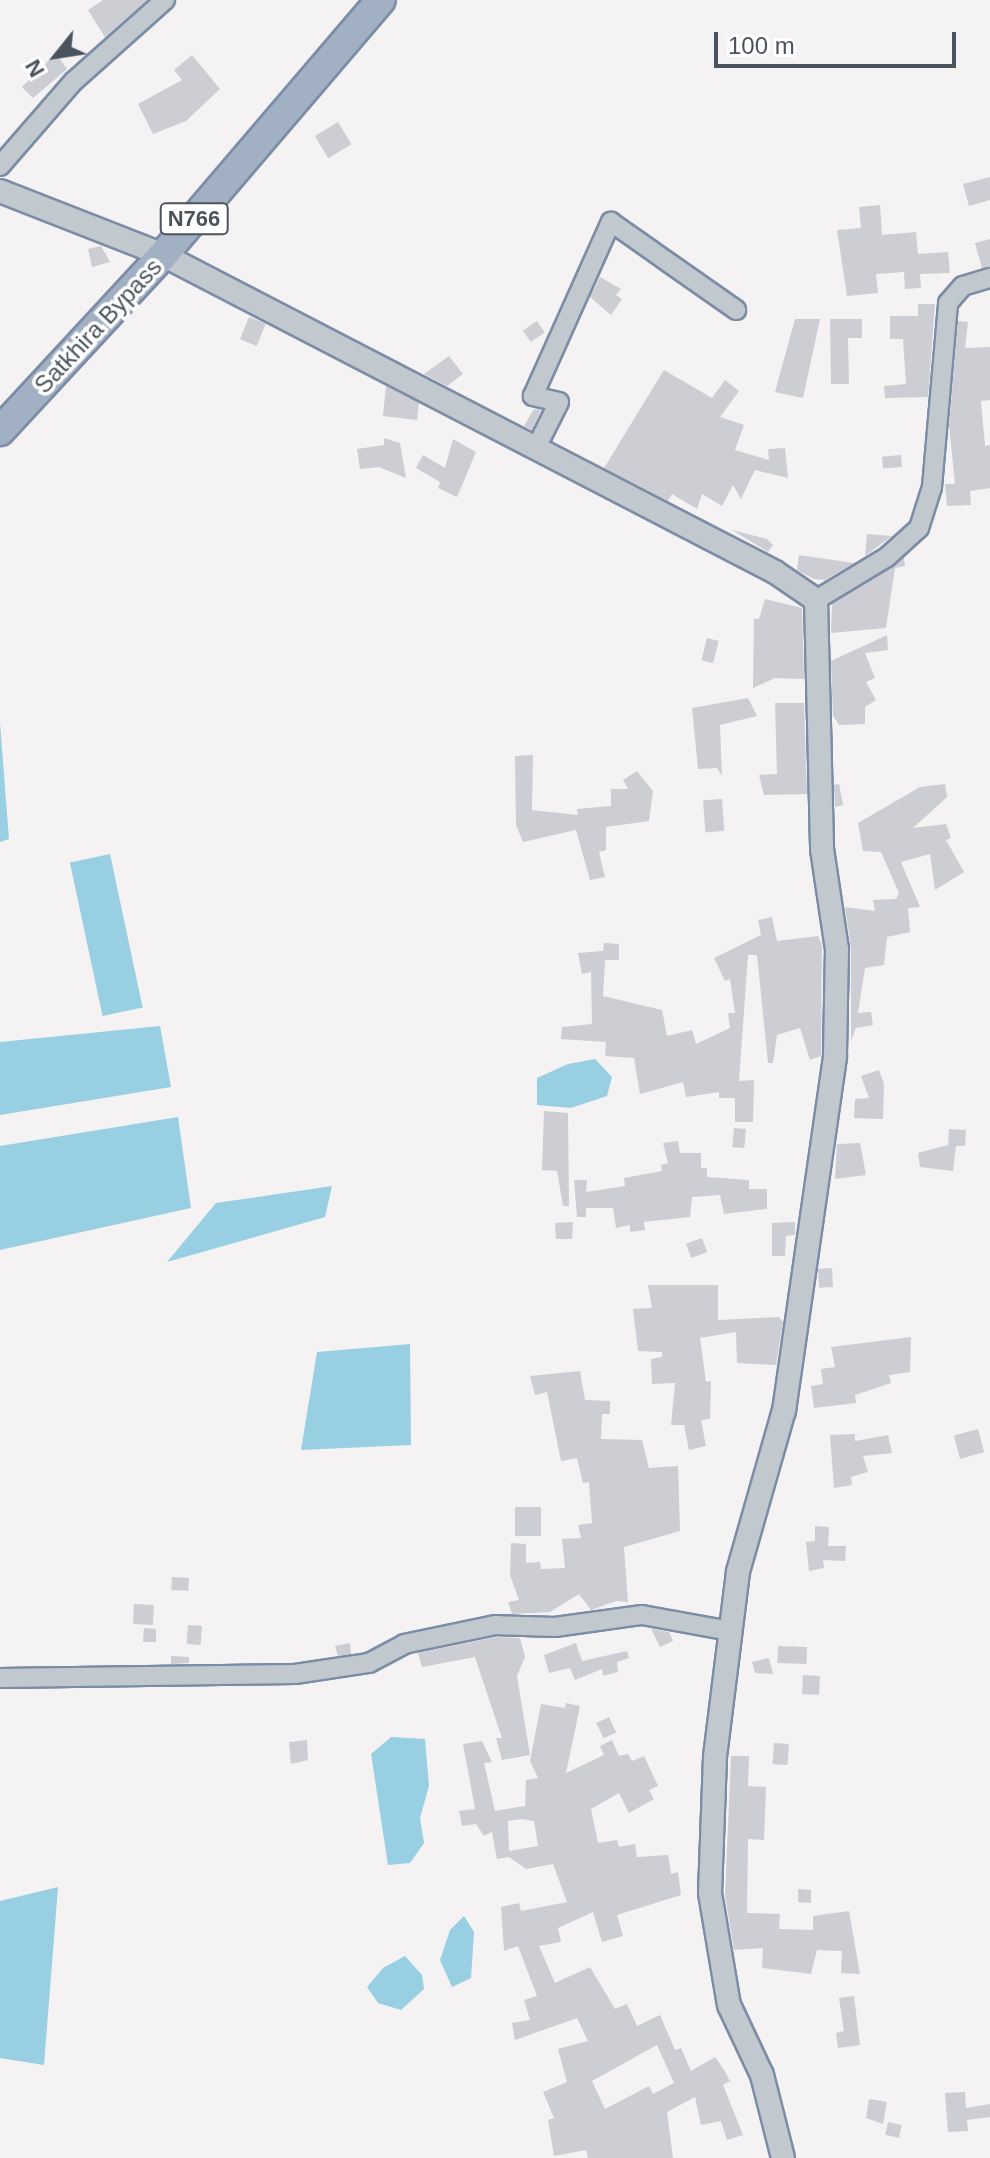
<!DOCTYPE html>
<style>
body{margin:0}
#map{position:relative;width:990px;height:2158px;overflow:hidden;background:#f4f2f2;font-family:Arial,sans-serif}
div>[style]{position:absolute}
.water>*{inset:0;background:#99cfe3;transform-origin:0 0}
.building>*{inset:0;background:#ccced3;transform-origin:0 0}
.roads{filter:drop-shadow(2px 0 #7b8da6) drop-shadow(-2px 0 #7b8da6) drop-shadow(0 2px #7b8da6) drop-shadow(0 -2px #7b8da6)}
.minor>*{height:18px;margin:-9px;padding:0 9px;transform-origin:9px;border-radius:9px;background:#c1c8ce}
.tertiary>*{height:22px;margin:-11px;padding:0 11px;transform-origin:11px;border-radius:11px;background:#c1c8ce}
.trunk>*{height:28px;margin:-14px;padding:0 14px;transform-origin:14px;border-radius:14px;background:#a2b0c3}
span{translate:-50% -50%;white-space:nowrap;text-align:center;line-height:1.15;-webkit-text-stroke:7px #fff;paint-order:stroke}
.shield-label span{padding:2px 6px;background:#fff;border:2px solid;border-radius:6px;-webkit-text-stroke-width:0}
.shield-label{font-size:22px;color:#4b545d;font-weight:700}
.street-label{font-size:24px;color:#4b545d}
.north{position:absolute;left:16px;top:16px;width:80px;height:80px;-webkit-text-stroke:6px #fff;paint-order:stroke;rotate:240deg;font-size:22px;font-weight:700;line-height:32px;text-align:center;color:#4b545d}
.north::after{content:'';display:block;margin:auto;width:28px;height:36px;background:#4b545d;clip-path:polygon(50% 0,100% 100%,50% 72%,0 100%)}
.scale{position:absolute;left:714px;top:32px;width:242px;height:36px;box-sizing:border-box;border:4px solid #4b545d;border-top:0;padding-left:10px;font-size:24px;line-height:28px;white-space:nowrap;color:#4b545d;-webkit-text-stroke:6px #fff;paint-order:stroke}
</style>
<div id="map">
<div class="water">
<div style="clip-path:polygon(0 723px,9px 839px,0 842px)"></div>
<div style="left:110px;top:854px;width:157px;height:41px;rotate:78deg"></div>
<div style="clip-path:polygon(160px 1026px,171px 1087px,0 1115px,0 1042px)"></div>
<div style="clip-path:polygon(595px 1059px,612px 1077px,607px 1096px,571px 1108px,537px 1105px,537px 1078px,568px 1064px)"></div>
<div style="clip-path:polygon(178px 1117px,191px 1208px,0 1250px,0 1146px)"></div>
<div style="clip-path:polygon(332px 1186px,325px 1217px,167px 1262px,216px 1203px)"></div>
<div style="clip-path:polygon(410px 1344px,411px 1445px,301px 1450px,317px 1352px)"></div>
<div style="clip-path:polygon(391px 1737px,425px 1739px,429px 1786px,420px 1818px,424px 1843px,410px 1863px,388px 1865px,371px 1754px)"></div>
<div style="clip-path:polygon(58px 1887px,44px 2065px,0 2058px,0 1901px)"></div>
<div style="clip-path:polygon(464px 1916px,474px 1932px,471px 1978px,452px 1987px,440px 1960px,450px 1930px)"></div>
<div style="clip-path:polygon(405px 1956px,422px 1975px,424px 1989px,401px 2010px,378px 2003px,367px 1987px,383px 1968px)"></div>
</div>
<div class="building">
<div style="clip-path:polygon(103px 0,147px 0,105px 37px,88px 10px)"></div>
<div style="clip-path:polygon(56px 53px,67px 69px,33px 98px,22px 87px)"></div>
<div style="clip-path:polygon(192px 55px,220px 89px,186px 121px,153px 134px,138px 104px,182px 80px,174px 70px)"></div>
<div style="left:338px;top:122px;width:26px;height:27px;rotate:59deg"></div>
<div style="clip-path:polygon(990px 177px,990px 200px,969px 206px,963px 184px)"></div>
<div style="clip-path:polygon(880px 205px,882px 235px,916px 232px,918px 254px,948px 252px,950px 273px,920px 274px,921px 288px,905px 289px,904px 272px,876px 274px,878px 293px,847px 296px,837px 230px,861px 228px,859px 207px)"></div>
<div style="clip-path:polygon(990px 239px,990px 266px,982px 268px,975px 243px)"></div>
<div style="clip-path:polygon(101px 246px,110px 262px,92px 267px,88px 249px)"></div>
<div style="clip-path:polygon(600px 277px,621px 289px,616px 295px,622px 299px,611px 315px,590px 297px)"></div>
<div style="clip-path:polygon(918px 304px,935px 304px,928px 397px,885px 398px,884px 386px,906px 384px,903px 339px,890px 339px,890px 316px,918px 316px)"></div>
<div style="left:249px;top:317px;width:18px;height:24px;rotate:22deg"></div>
<div style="clip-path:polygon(795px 319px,820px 319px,803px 398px,775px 392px)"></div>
<div style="clip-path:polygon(830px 319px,862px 319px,862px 338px,848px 338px,849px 384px,831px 384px)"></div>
<div style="left:537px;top:321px;width:14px;height:17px;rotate:56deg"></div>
<div style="clip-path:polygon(958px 321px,968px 322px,965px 348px,990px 347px,990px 400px,981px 401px,985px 446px,990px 445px,990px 488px,970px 491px,971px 505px,947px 506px,945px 484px,955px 484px,949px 425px)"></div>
<div style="clip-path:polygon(449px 356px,463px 374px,447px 386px,424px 374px)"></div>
<div style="clip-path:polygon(664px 370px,712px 398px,725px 380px,739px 391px,720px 417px,744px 425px,735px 450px,769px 460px,768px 449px,785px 448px,788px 478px,755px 470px,741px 499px,733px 485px,722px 506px,702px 494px,697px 509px,672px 494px,668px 501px,604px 468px)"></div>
<div style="clip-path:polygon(386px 386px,419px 403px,417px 420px,383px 416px)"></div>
<div style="clip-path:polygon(534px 409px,541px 410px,532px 430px,524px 426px)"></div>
<div style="clip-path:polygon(384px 438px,400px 443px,406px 478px,379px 467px,360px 469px,357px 449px,384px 445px)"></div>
<div style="clip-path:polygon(453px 439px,476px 452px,457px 497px,438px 488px,440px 482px,416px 468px,423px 455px,445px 468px)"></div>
<div style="left:901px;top:455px;width:12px;height:19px;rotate:85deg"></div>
<div style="clip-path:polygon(732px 530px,767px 539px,773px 545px,768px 552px)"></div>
<div style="clip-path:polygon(867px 534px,892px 536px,865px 556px)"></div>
<div style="clip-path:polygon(799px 555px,854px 563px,825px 580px,814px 579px,797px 570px)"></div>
<div style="clip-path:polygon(904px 558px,905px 566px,895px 568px,886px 628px,831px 633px,832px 604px)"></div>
<div style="clip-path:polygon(765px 599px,802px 608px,804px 679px,775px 678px,753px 688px,754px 619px,759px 619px)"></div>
<div style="clip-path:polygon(887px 635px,888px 650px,865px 653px,875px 678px,866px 682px,876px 700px,865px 707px,865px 724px,839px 725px,833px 716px,831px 661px)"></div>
<div style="left:707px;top:638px;width:12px;height:23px;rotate:14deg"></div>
<div style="clip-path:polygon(748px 698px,757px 716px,720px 725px,722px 776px,717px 768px,698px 769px,692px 708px)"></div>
<div style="clip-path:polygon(775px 703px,804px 703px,807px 794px,764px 795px,759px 775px,777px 774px)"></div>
<div style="clip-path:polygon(533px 755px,532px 810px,578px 815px,577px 809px,611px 806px,611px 789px,628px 789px,623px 780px,637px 771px,653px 791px,649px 821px,606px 827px,606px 850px,599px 852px,605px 877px,590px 880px,576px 830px,523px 842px,516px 825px,515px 756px)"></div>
<div style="clip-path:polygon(839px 784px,843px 805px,835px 807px,834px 785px)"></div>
<div style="clip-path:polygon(945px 784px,947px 797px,913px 828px,946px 824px,951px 838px,946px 840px,964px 872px,935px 890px,930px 854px,901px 862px,920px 907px,908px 908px,910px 932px,887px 937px,884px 965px,865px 968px,858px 1013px,871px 1012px,873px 1025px,856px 1028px,851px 1041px,851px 949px,845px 907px,875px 911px,873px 900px,896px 899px,899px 893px,881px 852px,863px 851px,858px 823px,920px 787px)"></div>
<div style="left:722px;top:799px;width:32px;height:19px;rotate:86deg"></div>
<div style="clip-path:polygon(772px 917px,777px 941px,818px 936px,822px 944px,821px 1056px,810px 1060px,800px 1028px,777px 1035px,773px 1063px,768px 1063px,757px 955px,748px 955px,739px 1081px,754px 1080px,753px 1122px,735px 1122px,735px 1098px,719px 1098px,719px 1092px,686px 1097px,683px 1082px,640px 1094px,634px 1058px,605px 1056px,606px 1042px,561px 1039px,562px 1027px,592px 1024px,591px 972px,582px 974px,578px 953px,603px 951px,604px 943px,619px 944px,619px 960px,605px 960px,603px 996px,662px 1010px,667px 1036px,692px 1030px,696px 1044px,730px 1028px,728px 1013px,735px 1013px,730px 979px,725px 981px,714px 958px,761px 935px,758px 920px)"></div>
<div style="clip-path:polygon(879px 1070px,884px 1084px,883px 1119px,854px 1118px,855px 1099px,869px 1098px,861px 1076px)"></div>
<div style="clip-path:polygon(544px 1111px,568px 1113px,569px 1206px,563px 1206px,557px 1171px,542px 1170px)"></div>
<div style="left:734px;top:1128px;width:12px;height:19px;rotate:5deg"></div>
<div style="clip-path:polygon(949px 1129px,966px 1130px,965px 1146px,956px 1146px,953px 1171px,920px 1167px,918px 1153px,948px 1145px)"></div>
<div style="clip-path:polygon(678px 1141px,680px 1153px,701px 1153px,701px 1168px,707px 1168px,707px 1177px,749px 1180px,749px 1189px,767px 1189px,767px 1209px,724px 1214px,720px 1195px,692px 1197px,690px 1217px,644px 1222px,645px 1230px,630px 1232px,630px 1225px,616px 1228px,613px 1208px,586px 1208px,586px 1217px,577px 1217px,574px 1180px,587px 1180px,586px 1192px,625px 1186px,624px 1178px,662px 1171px,661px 1165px,668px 1163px,663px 1143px)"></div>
<div style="clip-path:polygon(860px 1143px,866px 1175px,835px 1179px,837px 1144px)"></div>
<div style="clip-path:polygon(573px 1222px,572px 1239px,556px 1239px,555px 1223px)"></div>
<div style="clip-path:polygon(795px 1222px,795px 1235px,786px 1236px,785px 1256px,772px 1256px,772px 1223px)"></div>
<div style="left:702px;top:1238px;width:15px;height:17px;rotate:70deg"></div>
<div style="left:832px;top:1268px;width:19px;height:14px;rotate:87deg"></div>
<div style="clip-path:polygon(648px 1285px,718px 1285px,718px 1320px,779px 1317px,783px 1322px,776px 1365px,737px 1363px,736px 1332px,700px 1338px,706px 1382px,711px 1381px,710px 1419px,701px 1420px,706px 1446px,689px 1450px,684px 1425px,671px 1425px,675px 1383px,652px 1384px,651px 1359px,662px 1357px,662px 1352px,638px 1351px,633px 1309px,652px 1308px)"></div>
<div style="clip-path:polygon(911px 1337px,910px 1372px,889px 1375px,891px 1383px,855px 1395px,856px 1403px,814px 1408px,811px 1386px,823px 1384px,821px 1369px,835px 1367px,831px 1347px)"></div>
<div style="clip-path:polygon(580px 1371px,585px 1400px,610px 1401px,610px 1414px,602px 1414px,601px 1439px,642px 1440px,649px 1468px,678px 1466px,680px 1531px,624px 1547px,628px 1602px,616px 1601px,591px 1610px,579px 1594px,550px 1612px,512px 1614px,508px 1602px,519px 1600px,510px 1575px,511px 1543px,526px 1544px,526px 1563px,540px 1562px,541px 1569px,565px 1568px,562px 1539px,581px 1538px,578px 1525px,592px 1523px,589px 1482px,583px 1483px,577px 1458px,561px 1461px,547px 1392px,535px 1395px,530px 1376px)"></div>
<div style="left:978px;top:1429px;width:24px;height:25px;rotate:75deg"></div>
<div style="clip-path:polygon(855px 1434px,855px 1441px,888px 1435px,892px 1453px,863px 1456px,868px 1472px,851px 1477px,852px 1485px,834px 1488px,830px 1435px)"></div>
<div style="left:515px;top:1507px;width:26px;height:29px"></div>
<div style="clip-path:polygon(815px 1526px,829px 1527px,828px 1546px,846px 1546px,845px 1561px,823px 1560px,824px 1568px,809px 1571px,806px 1542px,815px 1541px)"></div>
<div style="left:172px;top:1577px;width:17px;height:13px;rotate:3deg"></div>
<div style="left:134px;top:1604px;width:20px;height:20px;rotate:3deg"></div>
<div style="left:188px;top:1625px;width:14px;height:19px;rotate:4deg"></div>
<div style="clip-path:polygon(144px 1628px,156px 1629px,156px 1642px,143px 1642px)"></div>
<div style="clip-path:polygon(651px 1629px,669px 1632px,673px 1641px,660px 1647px)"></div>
<div style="clip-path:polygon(497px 1637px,520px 1638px,525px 1657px,517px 1676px,530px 1755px,502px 1760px,496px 1738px,502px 1738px,475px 1657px,422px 1667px,418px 1653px)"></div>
<div style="clip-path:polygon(350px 1643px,351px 1654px,338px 1656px,335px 1646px)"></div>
<div style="clip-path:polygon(576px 1643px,582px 1661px,627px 1651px,629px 1658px,617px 1662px,618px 1672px,603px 1676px,602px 1669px,575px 1680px,570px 1668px,549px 1673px,544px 1655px)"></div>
<div style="left:778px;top:1646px;width:29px;height:17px;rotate:2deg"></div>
<div style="clip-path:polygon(171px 1656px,189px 1657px,189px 1663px,171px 1664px)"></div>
<div style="clip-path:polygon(769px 1658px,773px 1674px,755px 1673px,752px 1662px)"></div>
<div style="left:803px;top:1675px;width:17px;height:19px;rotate:3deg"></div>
<div style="clip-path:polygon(evenodd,566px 1703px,580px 1706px,566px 1773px,604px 1755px,600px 1746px,612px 1740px,619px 1756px,628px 1754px,632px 1761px,644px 1756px,658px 1786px,649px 1790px,654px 1799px,629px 1813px,619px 1793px,591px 1809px,598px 1843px,617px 1840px,619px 1847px,635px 1844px,637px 1857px,668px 1855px,671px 1874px,678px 1872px,681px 1895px,617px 1915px,623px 1936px,602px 1942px,593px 1912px,558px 1928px,561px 1942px,539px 1946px,555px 1983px,590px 1967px,615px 2009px,627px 2004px,637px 2026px,660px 2015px,675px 2050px,681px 2048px,691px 2071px,715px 2057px,724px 2070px,730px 2081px,723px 2085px,743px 2135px,727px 2140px,721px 2121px,701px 2125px,695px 2097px,667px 2112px,673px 2158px,588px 2158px,586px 2150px,554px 2156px,548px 2120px,554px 2118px,543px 2092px,567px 2082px,558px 2049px,588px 2041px,577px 2018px,515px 2040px,512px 2023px,530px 2020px,524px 2000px,537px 1996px,518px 1946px,504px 1951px,501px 1907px,519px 1903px,521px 1911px,567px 1902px,553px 1864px,526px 1869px,509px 1857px,497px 1859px,492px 1832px,484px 1836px,476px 1824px,462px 1826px,459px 1811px,475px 1809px,463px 1744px,482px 1741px,492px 1762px,484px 1763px,495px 1811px,525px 1806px,526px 1780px,538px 1778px,530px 1761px,541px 1704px,565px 1708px,566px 1703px,521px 1819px,534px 1821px,538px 1846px,509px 1851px,508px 1821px,521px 1819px,566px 1703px,657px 2045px,674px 2083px,653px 2094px,649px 2086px,605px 2109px,592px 2081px,657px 2045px)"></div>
<div style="left:609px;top:1717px;width:17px;height:14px;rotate:65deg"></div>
<div style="clip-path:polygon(307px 1740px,308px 1760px,291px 1764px,289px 1742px)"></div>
<div style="left:774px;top:1743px;width:15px;height:21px;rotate:4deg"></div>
<div style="clip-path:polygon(731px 1756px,749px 1756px,748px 1786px,766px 1787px,764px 1840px,748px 1839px,747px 1913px,780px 1914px,779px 1929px,813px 1930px,813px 1916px,849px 1911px,860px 1974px,841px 1973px,842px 1951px,817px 1950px,811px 1974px,762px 1968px,763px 1948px,734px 1950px,725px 1896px)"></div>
<div style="clip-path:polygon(798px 1889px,811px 1890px,811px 1903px,798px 1902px)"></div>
<div style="clip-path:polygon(854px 1996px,860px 2045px,838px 2048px,836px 2033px,844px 2031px,839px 1998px)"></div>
<div style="clip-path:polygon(965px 2092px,966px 2108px,990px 2104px,990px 2117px,967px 2120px,968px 2131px,948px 2132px,945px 2093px)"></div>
<div style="clip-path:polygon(869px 2099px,887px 2102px,883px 2124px,866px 2118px)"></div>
<div style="left:888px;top:2122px;width:14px;height:13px;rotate:12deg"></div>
</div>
<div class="roads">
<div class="minor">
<div style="left:0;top:166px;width:113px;rotate:-49deg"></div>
<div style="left:74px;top:81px;width:122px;rotate:-41.7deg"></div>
<div style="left:536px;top:448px;width:51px;rotate:-63.4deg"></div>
<div style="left:559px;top:402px;width:27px;rotate:-167deg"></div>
<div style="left:533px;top:396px;width:191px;rotate:-65.9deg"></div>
<div style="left:611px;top:222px;width:153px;rotate:35.1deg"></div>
<div style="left:816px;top:600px;width:83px;rotate:-31.2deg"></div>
<div style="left:887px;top:557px;width:43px;rotate:-42.2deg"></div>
<div style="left:919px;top:528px;width:43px;rotate:-72.4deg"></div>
<div style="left:932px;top:487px;width:185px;rotate:-85deg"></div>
<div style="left:948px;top:303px;width:23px;rotate:-49deg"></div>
<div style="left:963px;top:286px;width:28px;rotate:-17deg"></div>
<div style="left:0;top:1678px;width:295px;rotate:-0.8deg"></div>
<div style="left:295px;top:1674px;width:75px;rotate:-8.5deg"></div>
<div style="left:369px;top:1663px;width:40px;rotate:-28deg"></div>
<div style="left:404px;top:1644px;width:94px;rotate:-11.7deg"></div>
<div style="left:496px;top:1625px;width:59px;rotate:1.9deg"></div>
<div style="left:555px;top:1627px;width:88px;rotate:-7.9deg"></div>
<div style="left:642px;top:1615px;width:89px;rotate:10.3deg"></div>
</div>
<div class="tertiary">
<div style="left:0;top:191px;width:175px;rotate:21.4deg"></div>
<div style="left:163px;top:255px;width:689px;rotate:27.38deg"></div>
<div style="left:775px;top:572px;width:50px;rotate:34.3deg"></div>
<div style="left:816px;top:600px;width:249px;rotate:88.6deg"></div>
<div style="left:822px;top:849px;width:101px;rotate:81.5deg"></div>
<div style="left:837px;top:949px;width:108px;rotate:91.1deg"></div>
<div style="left:835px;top:1057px;width:357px;rotate:98.2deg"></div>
<div style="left:784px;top:1410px;width:168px;rotate:105.9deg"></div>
<div style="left:738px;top:1572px;width:186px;rotate:97.1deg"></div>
<div style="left:715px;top:1757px;width:136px;rotate:92.1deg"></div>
<div style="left:710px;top:1893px;width:114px;rotate:80.4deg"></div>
<div style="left:729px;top:2005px;width:77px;rotate:64.8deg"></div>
<div style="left:762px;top:2075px;width:86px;rotate:75.8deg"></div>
</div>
<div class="trunk">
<div style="left:0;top:431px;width:240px;rotate:-47.2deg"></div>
<div style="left:163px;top:255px;width:335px;rotate:-49.5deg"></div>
</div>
</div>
<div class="shield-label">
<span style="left:194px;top:219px">N766</span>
</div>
<div class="street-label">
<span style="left:98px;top:326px;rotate:-47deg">Satkhira Bypass</span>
</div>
<div class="north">N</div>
<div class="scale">100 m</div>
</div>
